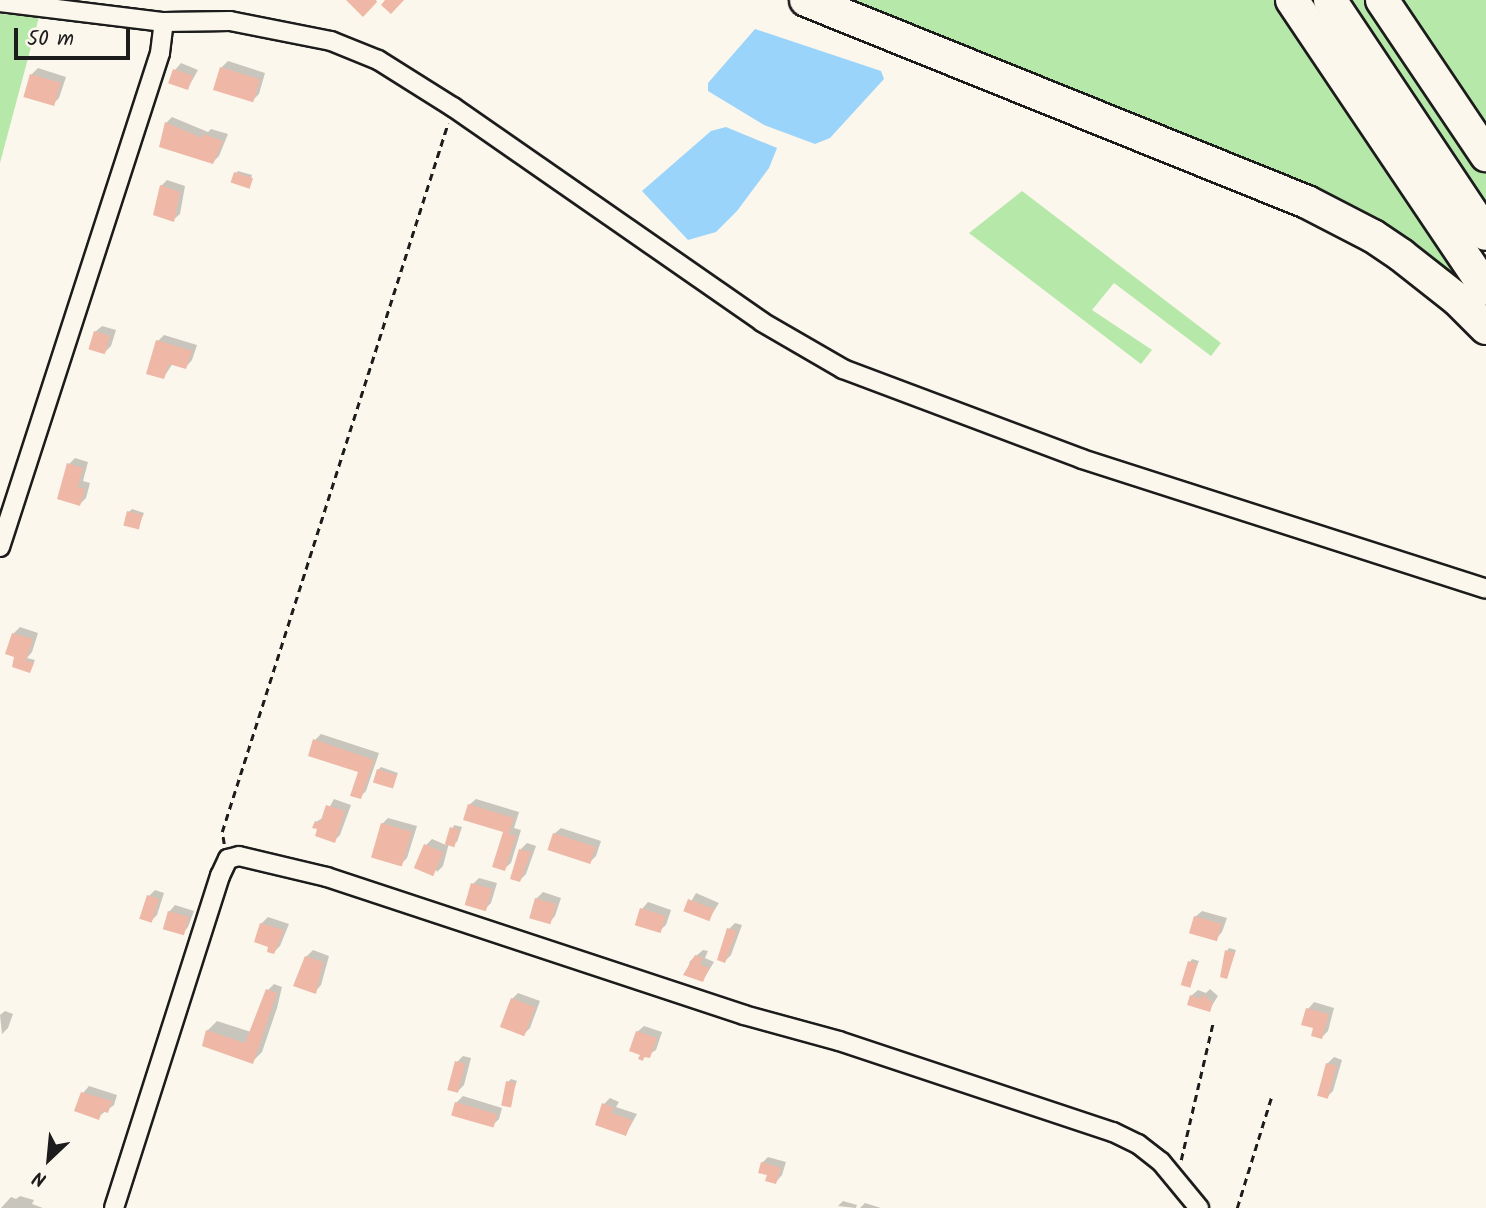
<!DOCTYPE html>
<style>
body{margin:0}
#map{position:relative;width:1486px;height:1208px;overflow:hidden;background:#fbf7ec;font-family:Kalam,sans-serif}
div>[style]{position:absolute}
.green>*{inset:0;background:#b6e8a9}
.water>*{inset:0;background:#9bd4fb}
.shadow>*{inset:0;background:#0003}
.building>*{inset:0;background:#efb7a6;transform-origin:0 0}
.path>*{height:2.5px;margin-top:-1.25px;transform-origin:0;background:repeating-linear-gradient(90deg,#1c1c1c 0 7px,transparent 0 12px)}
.roads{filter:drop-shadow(2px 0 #1c1c1c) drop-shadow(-2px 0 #1c1c1c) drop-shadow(0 2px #1c1c1c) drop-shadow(0 -2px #1c1c1c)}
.minor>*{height:18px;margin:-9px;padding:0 9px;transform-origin:9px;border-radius:9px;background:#fbf7ec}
.motorway>*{height:32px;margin:-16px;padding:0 16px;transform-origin:16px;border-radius:16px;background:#fbf7ec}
span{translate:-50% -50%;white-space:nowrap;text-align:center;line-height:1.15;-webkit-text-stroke:5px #fbf7ec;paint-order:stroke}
.north{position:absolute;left:14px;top:1124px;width:70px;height:70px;-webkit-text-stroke:5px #fbf7ec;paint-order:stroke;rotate:206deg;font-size:19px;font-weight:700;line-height:28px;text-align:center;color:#1c1c1c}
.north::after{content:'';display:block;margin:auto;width:24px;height:32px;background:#1c1c1c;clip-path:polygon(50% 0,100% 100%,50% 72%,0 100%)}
.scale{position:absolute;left:14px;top:28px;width:116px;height:32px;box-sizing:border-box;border:4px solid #1c1c1c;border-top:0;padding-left:9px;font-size:21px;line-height:24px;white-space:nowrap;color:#1c1c1c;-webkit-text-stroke:5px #fbf7ec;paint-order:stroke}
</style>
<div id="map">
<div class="green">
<div style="clip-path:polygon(831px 0,1283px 0,1486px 305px,1486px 312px,1436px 270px)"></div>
<div style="clip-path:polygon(1340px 0,1373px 0,1486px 170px,1486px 219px)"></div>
<div style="clip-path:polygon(1396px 0,1486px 0,1486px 133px)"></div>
<div style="clip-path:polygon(0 14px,39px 17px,0 163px)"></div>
<div style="clip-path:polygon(1022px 191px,1221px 343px,1211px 356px,1114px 283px,1092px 310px,1152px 350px,1141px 364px,969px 233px)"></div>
</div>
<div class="water">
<div style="clip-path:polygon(755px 29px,881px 71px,884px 79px,830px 138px,815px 144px,764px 125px,708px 91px,708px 83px)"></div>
<div style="clip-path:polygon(726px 127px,777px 148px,769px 168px,737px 211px,716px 232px,688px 240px,642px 191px,711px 131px)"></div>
</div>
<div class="shadow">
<div style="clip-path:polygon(228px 61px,265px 73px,259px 94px,252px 101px,215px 89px,222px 67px)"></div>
<div style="clip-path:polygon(181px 63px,198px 70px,188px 88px,171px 82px,175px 70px)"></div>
<div style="clip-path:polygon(38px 68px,66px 77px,59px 98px,53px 104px,31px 75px)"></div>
<div style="clip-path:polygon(172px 117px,208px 132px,211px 129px,228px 134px,219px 156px,213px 162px,166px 123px)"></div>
<div style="clip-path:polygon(238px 171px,252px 175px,249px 186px,236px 173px)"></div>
<div style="clip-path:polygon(167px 180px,185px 186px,180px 214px,173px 220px,156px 204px,161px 186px)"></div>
<div style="clip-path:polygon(102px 326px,116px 330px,111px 346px,105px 352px,95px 332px)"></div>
<div style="clip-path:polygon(164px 335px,197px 345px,192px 360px,186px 367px,173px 363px,164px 377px,158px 341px)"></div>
<div style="clip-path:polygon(75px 458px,88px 462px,83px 481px,90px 483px,86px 498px,80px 504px,69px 464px)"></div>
<div style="clip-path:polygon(132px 509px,144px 513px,138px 528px,129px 512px)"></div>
<div style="clip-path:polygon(20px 627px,38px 633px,32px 652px,27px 658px,35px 660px,30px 671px,13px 634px)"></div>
<div style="clip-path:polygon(321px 734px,379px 753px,366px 791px,360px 797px,360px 771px,315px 740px)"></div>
<div style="clip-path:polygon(381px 767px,398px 773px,392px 787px,378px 770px)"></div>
<div style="clip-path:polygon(334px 799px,351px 805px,340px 835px,334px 841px,316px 822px,324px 817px)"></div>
<div style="clip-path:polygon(476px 799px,519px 812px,514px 828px,521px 830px,511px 863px,504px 869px,505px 831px,469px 805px)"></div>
<div style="clip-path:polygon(388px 818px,417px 826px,407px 858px,401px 864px,382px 824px)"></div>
<div style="clip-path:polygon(454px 825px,462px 827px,457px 842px,449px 843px,443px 866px,437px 872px,426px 845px,432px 839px,446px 845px)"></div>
<div style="clip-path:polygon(561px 828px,601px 841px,596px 856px,590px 862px,554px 834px)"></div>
<div style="clip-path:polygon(527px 843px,536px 846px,526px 874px,520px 880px,512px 878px,521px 849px)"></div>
<div style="clip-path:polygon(479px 878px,497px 883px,491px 903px,485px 909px,473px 884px)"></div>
<div style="clip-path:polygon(155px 890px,164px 893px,157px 915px,151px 921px,149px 896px)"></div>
<div style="clip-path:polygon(543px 892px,561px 898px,555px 916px,549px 923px,536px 899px)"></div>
<div style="clip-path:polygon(696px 893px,719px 903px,709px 919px,686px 910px)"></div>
<div style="clip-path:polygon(648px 902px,671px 910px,666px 925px,659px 931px,637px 924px,642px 909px)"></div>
<div style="clip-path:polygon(175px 905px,194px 911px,188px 927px,182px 934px,169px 912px)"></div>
<div style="clip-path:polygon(1202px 911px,1227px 918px,1222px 932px,1216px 939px,1195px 917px)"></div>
<div style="clip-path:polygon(268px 917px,289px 924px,280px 946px,274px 952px,261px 924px)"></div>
<div style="clip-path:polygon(735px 923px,742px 925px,731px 955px,725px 961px,729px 929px)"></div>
<div style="clip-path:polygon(1229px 948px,1236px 950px,1226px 977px,1227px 951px)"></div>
<div style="clip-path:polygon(313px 950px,329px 956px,321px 985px,315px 992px,306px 957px)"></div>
<div style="clip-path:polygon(703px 950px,708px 951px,705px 958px,714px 962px,703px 980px,686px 974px,690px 961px)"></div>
<div style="clip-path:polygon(1192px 959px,1199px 961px,1189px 986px,1190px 962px)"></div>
<div style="clip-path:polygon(274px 984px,282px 987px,277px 1008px,262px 1052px,252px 1062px,207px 1031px,217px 1021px,251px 1032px,268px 990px)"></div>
<div style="clip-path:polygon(1210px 989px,1218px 996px,1209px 1010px,1191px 996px,1198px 990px,1206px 993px)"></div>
<div style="clip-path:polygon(518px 993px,540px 1001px,530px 1028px,524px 1034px,512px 999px)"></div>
<div style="clip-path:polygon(1314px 1002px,1334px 1008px,1328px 1031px,1322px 1037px,1308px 1009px)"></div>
<div style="clip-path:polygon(5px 1011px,13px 1014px,8px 1028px,2px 1034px,0 1015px)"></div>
<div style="clip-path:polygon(644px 1026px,662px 1032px,656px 1050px,642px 1059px,637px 1032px)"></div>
<div style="clip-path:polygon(463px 1056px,471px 1058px,464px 1085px,458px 1091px,457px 1062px)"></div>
<div style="clip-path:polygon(1334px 1057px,1342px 1060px,1333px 1091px,1327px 1097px,1327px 1064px)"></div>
<div style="clip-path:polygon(511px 1079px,517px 1081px,507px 1106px,508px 1082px)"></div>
<div style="clip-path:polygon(89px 1086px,117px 1095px,114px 1105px,98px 1117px,83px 1093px)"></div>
<div style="clip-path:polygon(463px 1096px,502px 1108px,499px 1119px,493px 1125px,456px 1103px)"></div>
<div style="clip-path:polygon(610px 1098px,619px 1102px,616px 1107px,637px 1114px,626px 1134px,604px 1104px)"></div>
<div style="clip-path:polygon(768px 1157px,786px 1162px,782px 1175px,776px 1182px,762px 1163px)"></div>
<div style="clip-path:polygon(20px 1196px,34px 1200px,32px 1204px,43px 1208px,1px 1208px,11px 1197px,16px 1199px)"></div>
<div style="clip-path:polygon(843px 1201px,857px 1205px,856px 1208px,838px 1206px)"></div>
<div style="clip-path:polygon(865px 1203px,881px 1208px,860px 1208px)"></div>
</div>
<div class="building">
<div style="clip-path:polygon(346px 0,376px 0,377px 2px,363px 17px)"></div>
<div style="clip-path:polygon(385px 0,404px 0,391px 14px,381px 5px)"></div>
<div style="left:220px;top:67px;width:42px;height:24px;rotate:17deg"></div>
<div style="left:173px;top:69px;width:21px;height:15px;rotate:19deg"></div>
<div style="left:30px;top:74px;width:32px;height:24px;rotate:16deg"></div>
<div style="clip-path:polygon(165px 122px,202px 138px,203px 134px,223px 141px,213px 164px,159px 147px)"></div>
<div style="left:234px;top:172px;width:20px;height:11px;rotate:18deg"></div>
<div style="clip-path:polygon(160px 185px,180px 192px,174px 222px,153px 215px)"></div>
<div style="left:94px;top:331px;width:17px;height:19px;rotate:17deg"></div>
<div style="clip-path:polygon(156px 340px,192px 351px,186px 369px,169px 364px,164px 379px,146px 374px)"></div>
<div style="clip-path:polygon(67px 463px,83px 468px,78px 487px,85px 489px,80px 506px,57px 499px)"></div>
<div style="left:127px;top:511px;width:16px;height:15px;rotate:14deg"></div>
<div style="clip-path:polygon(12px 633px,33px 639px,26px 661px,34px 663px,30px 673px,12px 667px,14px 657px,5px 654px)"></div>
<div style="clip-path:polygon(313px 739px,374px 760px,361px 799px,350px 796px,358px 772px,308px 756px)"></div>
<div style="left:377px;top:769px;width:21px;height:14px;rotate:17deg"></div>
<div style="clip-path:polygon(468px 804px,514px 818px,509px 834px,516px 836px,505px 871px,492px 867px,503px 832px,463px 820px)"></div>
<div style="clip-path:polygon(326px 805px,345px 811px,335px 843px,315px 836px,317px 829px,312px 828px,315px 821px,320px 823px)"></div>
<div style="left:381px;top:823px;width:32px;height:36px;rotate:16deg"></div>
<div style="left:450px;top:827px;width:10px;height:18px;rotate:17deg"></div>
<div style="left:553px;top:833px;width:45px;height:18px;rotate:18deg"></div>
<div style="left:424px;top:844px;width:21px;height:26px;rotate:23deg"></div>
<div style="clip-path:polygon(519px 849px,531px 852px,520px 882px,510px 879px)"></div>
<div style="left:471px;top:883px;width:22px;height:23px;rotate:16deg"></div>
<div style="left:147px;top:895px;width:13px;height:25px;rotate:18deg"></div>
<div style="left:535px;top:898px;width:22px;height:21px;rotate:16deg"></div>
<div style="left:688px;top:899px;width:28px;height:13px;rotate:21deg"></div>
<div style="left:640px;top:908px;width:27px;height:18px;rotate:17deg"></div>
<div style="left:168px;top:911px;width:22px;height:19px;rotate:16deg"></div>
<div style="left:1194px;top:916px;width:29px;height:18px;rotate:16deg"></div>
<div style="clip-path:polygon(260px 923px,284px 930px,274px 954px,267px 952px,268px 947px,254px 942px)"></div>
<div style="clip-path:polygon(727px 928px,737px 931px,725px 963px,717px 960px)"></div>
<div style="clip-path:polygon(1225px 950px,1235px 953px,1227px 979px,1220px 977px)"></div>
<div style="clip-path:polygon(695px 955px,703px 958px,700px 964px,709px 968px,703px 982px,683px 975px)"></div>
<div style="clip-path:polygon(305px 956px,323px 962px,316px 994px,293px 986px)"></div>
<div style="left:1188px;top:961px;width:10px;height:25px;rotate:17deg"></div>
<div style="clip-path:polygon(266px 989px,277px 993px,253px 1064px,202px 1046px,206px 1030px,245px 1043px)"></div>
<div style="clip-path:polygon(1202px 994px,1213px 1003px,1210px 1012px,1187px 1005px,1190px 995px,1201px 999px)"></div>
<div style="left:511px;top:998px;width:26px;height:31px;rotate:21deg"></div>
<div style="clip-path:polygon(1306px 1008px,1329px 1014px,1322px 1039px,1311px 1036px,1313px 1028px,1301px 1025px)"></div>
<div style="clip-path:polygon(636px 1031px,657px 1038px,650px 1058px,644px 1057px,643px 1061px,638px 1059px,640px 1055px,629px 1051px)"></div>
<div style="left:455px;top:1061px;width:11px;height:30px;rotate:15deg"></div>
<div style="left:1326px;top:1063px;width:11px;height:34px;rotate:15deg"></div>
<div style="left:506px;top:1081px;width:10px;height:25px;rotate:11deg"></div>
<div style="clip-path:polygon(81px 1092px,112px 1101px,108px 1113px,102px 1111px,99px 1120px,74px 1111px)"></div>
<div style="left:455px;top:1102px;width:44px;height:14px;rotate:16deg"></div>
<div style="clip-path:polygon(602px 1103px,614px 1108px,611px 1113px,632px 1120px,626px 1136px,595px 1125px)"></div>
<div style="clip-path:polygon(761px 1162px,781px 1168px,776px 1184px,765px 1181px,767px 1175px,758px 1173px)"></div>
</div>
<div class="path">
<div style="left:224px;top:844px;width:12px;rotate:-99deg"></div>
<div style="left:222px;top:832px;width:744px;rotate:-72.32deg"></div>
<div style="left:1181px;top:1160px;width:142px;rotate:-76.9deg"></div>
<div style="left:1237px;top:1208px;width:115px;rotate:-72.8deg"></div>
</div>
<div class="roads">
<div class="minor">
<div style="left:0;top:2px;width:165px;rotate:7deg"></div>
<div style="left:164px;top:22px;width:66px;rotate:-0.9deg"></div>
<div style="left:230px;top:21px;width:103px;rotate:11.2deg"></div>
<div style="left:331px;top:41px;width:51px;rotate:22deg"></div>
<div style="left:378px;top:60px;width:89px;rotate:32.1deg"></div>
<div style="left:453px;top:107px;width:376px;rotate:34.8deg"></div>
<div style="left:762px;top:322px;width:94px;rotate:30.1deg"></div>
<div style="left:843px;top:369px;width:255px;rotate:20.6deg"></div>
<div style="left:1082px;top:459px;width:424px;rotate:17.8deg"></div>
<div style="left:0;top:547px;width:519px;rotate:-72.05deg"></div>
<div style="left:160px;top:53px;width:31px;rotate:-83deg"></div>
<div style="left:114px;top:1208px;width:349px;rotate:-72.3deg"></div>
<div style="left:220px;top:876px;width:19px;rotate:-65deg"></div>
<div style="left:228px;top:859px;width:11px;rotate:-15deg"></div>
<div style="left:239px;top:856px;width:90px;rotate:13.4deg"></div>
<div style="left:327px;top:877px;width:439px;rotate:18.3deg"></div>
<div style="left:744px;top:1015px;width:98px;rotate:15.3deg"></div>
<div style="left:839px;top:1041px;width:289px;rotate:18.4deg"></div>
<div style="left:1113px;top:1132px;width:28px;rotate:26deg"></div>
<div style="left:1138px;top:1144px;width:29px;rotate:38deg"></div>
<div style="left:1161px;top:1162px;width:60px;rotate:50.4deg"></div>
</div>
<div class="motorway">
<div style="left:806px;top:0;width:540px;rotate:21.96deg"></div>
<div style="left:1307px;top:202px;width:74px;rotate:27.3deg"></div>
<div style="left:1373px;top:236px;width:34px;rotate:34deg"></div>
<div style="left:1401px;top:255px;width:71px;rotate:38.2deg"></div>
<div style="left:1457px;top:299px;width:41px;rotate:45deg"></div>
<div style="left:1292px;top:0;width:348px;rotate:56.1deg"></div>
<div style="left:1330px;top:0;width:281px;rotate:56.3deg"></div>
<div style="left:1382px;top:0;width:187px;rotate:56.1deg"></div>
</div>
</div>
<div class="north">N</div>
<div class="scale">50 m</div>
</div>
